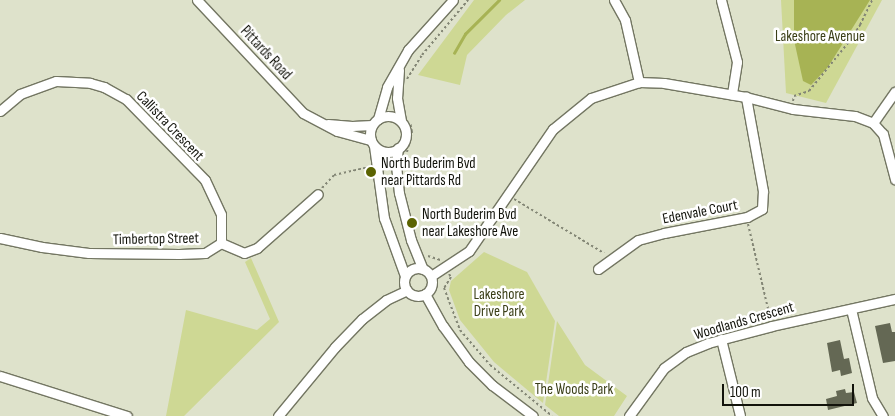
<!DOCTYPE html>
<style>
body{margin:0}
#map{position:relative;width:895px;height:416px;overflow:hidden;background:#dee2cb;font-family:"Sofia Sans Condensed",sans-serif}
div>[style]{position:absolute}
.green>*{inset:0;background:#ced894}
.water>*{inset:0;background:#a7b354}
.stream>*{height:2.5px;margin:-1.25px;padding:0 1.25px;transform-origin:1.25px;border-radius:1.25px;background:#a7b354}
.building>*{inset:0;background:#646854}
.path>*{height:2px;margin-top:-1px;transform-origin:0;background:repeating-linear-gradient(90deg,#838675 0 2.5px,transparent 0 5px)}
.roads{filter:drop-shadow(1px 0 #737662) drop-shadow(-1px 0 #737662) drop-shadow(0 1px #737662) drop-shadow(0 -1px #737662)}
.minor>*{height:9px;margin:-4.5px;padding:0 4.5px;transform-origin:4.5px;border-radius:4.5px;background:#fff}
.minor>.ring{margin:-4.5px;padding:0;box-sizing:content-box;background:none;border:9px solid #fff;border-radius:50%}
.dots>*{width:14px;height:14px;translate:-50% -50%;box-sizing:border-box;border:2px solid #fff;border-radius:50%}
span{translate:-50% -50%;white-space:nowrap;text-align:center;line-height:1.15;-webkit-text-stroke:5px #fff;paint-order:stroke}
.park-label{font-size:15px;color:#3a3e17}
.street-label{font-size:15px;color:#12130b}
.poi-label{font-size:15px;color:#12130b}
.left{translate:0 -50%;text-align:left}
.scale{position:absolute;left:722px;top:384px;width:132px;height:22px;box-sizing:border-box;border:2px solid #12130b;border-top:0;padding-left:6px;font-size:15px;line-height:18px;white-space:nowrap;color:#12130b;-webkit-text-stroke:4px #fff;paint-order:stroke}
</style>
<div id="map">
<div class="green">
<div style="clip-path:polygon(474px 0,525px 0,506px 15px,467px 55px,460px 85px,418px 75px)"></div>
<div style="clip-path:polygon(781px 0,882px 0,826px 103px,786px 93px)"></div>
<div style="clip-path:polygon(484px 252px,527px 272px,555px 321px,543px 403px,494px 362px,460px 320px,449px 290px,451px 281px)"></div>
<div style="clip-path:polygon(251px 258px,279px 322px,184px 416px,166px 416px,186px 310px,257px 330px,270px 319px,245px 262px)"></div>
<div style="clip-path:polygon(557px 321px,585px 365px,627px 396px,614px 416px,559px 416px,545px 405px)"></div>
</div>
<div class="water">
<div style="clip-path:polygon(794px 0,870px 0,828px 67px,811px 85px,803px 81px,794px 40px)"></div>
</div>
<div class="stream">
<div style="left:454px;top:53px;width:22px;rotate:-60deg"></div>
<div style="left:465px;top:34px;width:48px;rotate:-45deg"></div>
</div>
<div class="building">
<div style="clip-path:polygon(890px 323px,892px 332px,895px 332px,895px 361px,883px 363px,875px 326px)"></div>
<div style="clip-path:polygon(840px 340px,844px 359px,849px 358px,852px 373px,841px 376px,840px 370px,832px 372px,827px 343px)"></div>
<div style="clip-path:polygon(845px 389px,846px 393px,854px 392px,857px 403px,828px 410px,826px 399px,837px 396px,836px 391px)"></div>
</div>
<div class="path">
<div style="left:407px;top:79px;width:28px;rotate:-58deg"></div>
<div style="left:422px;top:55px;width:72px;rotate:-50.1deg"></div>
<div style="left:793px;top:101px;width:5px;rotate:-79deg"></div>
<div style="left:794px;top:96px;width:16px;rotate:-18deg"></div>
<div style="left:809px;top:91px;width:62px;rotate:-50.9deg"></div>
<div style="left:848px;top:43px;width:22px;rotate:-56deg"></div>
<div style="left:860px;top:25px;width:28px;rotate:-64deg"></div>
<div style="left:407px;top:152px;width:21px;rotate:-76deg"></div>
<div style="left:412px;top:132px;width:10px;rotate:-101deg"></div>
<div style="left:322px;top:188px;width:18px;rotate:-47deg"></div>
<div style="left:334px;top:175px;width:35px;rotate:-13deg"></div>
<div style="left:514px;top:199px;width:105px;rotate:31deg"></div>
<div style="left:748px;top:224px;width:96px;rotate:76.7deg"></div>
<div style="left:428px;top:256px;width:13px;rotate:18deg"></div>
<div style="left:449px;top:274px;width:4px;rotate:56deg"></div>
<div style="left:451px;top:277px;width:13px;rotate:122deg"></div>
<div style="left:444px;top:288px;width:45px;rotate:69.1deg"></div>
<div style="left:460px;top:330px;width:46px;rotate:49.4deg"></div>
<div style="left:490px;top:365px;width:80px;rotate:39.4deg"></div>
</div>
<div class="roads">
<div class="minor">
<div style="left:197px;top:0;width:155px;rotate:46.8deg"></div>
<div style="left:303px;top:113px;width:38px;rotate:28deg"></div>
<div style="left:337px;top:131px;width:35px;rotate:15deg"></div>
<div style="left:614px;top:0;width:23px;rotate:61deg"></div>
<div style="left:625px;top:20px;width:64px;rotate:77.3deg"></div>
<div style="left:721px;top:0;width:64px;rotate:75.5deg"></div>
<div style="left:737px;top:62px;width:33px;rotate:99deg"></div>
<div style="left:399px;top:70px;width:28px;rotate:94deg"></div>
<div style="left:397px;top:98px;width:23px;rotate:80deg"></div>
<div style="left:0;top:111px;width:26px;rotate:-40deg"></div>
<div style="left:20px;top:94px;width:38px;rotate:-20deg"></div>
<div style="left:56px;top:81px;width:34px;rotate:3deg"></div>
<div style="left:90px;top:83px;width:15px;rotate:16deg"></div>
<div style="left:104px;top:87px;width:25px;rotate:29deg"></div>
<div style="left:126px;top:99px;width:113px;rotate:45.7deg"></div>
<div style="left:205px;top:180px;width:38px;rotate:65deg"></div>
<div style="left:221px;top:215px;width:28px;rotate:90deg"></div>
<div class="ring" style="left:370px;top:116px;width:27px;height:27px"></div>
<div style="left:378px;top:119px;width:33px;rotate:-74deg"></div>
<div style="left:387px;top:87px;width:43px;rotate:-60.4deg"></div>
<div style="left:408px;top:50px;width:67px;rotate:-48deg"></div>
<div style="left:873px;top:123px;width:38px;rotate:-55deg"></div>
<div style="left:328px;top:124px;width:24px;rotate:5deg"></div>
<div style="left:352px;top:126px;width:20px;rotate:-3deg"></div>
<div style="left:374px;top:146px;width:73px;rotate:82.1deg"></div>
<div style="left:384px;top:218px;width:62px;rotate:70.1deg"></div>
<div style="left:398px;top:148px;width:17px;rotate:97deg"></div>
<div style="left:396px;top:165px;width:28px;rotate:84deg"></div>
<div style="left:399px;top:193px;width:49px;rotate:75.7deg"></div>
<div style="left:411px;top:240px;width:31px;rotate:68deg"></div>
<div style="left:0;top:238px;width:43px;rotate:12.1deg"></div>
<div style="left:42px;top:247px;width:47px;rotate:7.3deg"></div>
<div style="left:89px;top:253px;width:90px;rotate:0.6deg"></div>
<div style="left:179px;top:254px;width:26px;rotate:-2deg"></div>
<div style="left:205px;top:253px;width:19px;rotate:-32deg"></div>
<div style="left:221px;top:243px;width:25px;rotate:23deg"></div>
<div style="left:244px;top:253px;width:14px;rotate:-21deg"></div>
<div style="left:257px;top:248px;width:81px;rotate:-41.5deg"></div>
<div class="ring" style="left:404px;top:268px;width:19px;height:19px"></div>
<div style="left:598px;top:269px;width:49px;rotate:-35.9deg"></div>
<div style="left:638px;top:240px;width:27px;rotate:-15deg"></div>
<div style="left:664px;top:233px;width:85px;rotate:-10.9deg"></div>
<div style="left:747px;top:217px;width:17px;rotate:-28deg"></div>
<div style="left:762px;top:209px;width:18px;rotate:-87deg"></div>
<div style="left:763px;top:191px;width:96px;rotate:-100.3deg"></div>
<div style="left:431px;top:276px;width:45px;rotate:-33.3deg"></div>
<div style="left:469px;top:251px;width:148px;rotate:-55.5deg"></div>
<div style="left:553px;top:129px;width:49px;rotate:-39.2deg"></div>
<div style="left:591px;top:98px;width:51px;rotate:-18.4deg"></div>
<div style="left:639px;top:82px;width:25px;rotate:2deg"></div>
<div style="left:664px;top:83px;width:83px;rotate:9.7deg"></div>
<div style="left:746px;top:97px;width:49px;rotate:14.3deg"></div>
<div style="left:793px;top:109px;width:62px;rotate:6.4deg"></div>
<div style="left:855px;top:116px;width:19px;rotate:21deg"></div>
<div style="left:873px;top:123px;width:15px;rotate:48deg"></div>
<div style="left:883px;top:134px;width:47px;rotate:75.1deg"></div>
<div style="left:425px;top:294px;width:37px;rotate:61deg"></div>
<div style="left:443px;top:326px;width:44px;rotate:54.2deg"></div>
<div style="left:469px;top:362px;width:33px;rotate:45deg"></div>
<div style="left:492px;top:385px;width:51px;rotate:37.1deg"></div>
<div style="left:851px;top:309px;width:91px;rotate:76.7deg"></div>
<div style="left:872px;top:398px;width:21px;rotate:59deg"></div>
<div style="left:721px;top:339px;width:79px;rotate:76.1deg"></div>
<div style="left:0;top:376px;width:133px;rotate:17.5deg"></div>
<div style="left:278px;top:416px;width:89px;rotate:-50.4deg"></div>
<div style="left:335px;top:347px;width:39px;rotate:-46deg"></div>
<div style="left:362px;top:319px;width:31px;rotate:-38deg"></div>
<div style="left:386px;top:300px;width:23px;rotate:-25deg"></div>
<div style="left:629px;top:416px;width:59px;rotate:-53.9deg"></div>
<div style="left:664px;top:368px;width:27px;rotate:-36deg"></div>
<div style="left:686px;top:352px;width:24px;rotate:-22deg"></div>
<div style="left:708px;top:343px;width:66px;rotate:-14.9deg"></div>
<div style="left:772px;top:326px;width:126px;rotate:-12.4deg"></div>
</div>
</div>
<div class="dots">
<div style="left:371px;top:172px;background:#5b6301"></div>
<div style="left:412px;top:223px;background:#5b6301"></div>
</div>
<div class="park-label">
<span style="left:820px;top:37px">Lakeshore Avenue</span>
<span style="left:499px;top:303px">Lakeshore<br>Drive Park</span>
<span style="left:574px;top:390px">The Woods Park</span>
</div>
<div class="street-label">
<span style="left:266px;top:53px;rotate:47deg">Pittards Road</span>
<span style="left:170px;top:126px;rotate:46deg">Callistra Crescent</span>
<span style="left:700px;top:212px;rotate:-11deg">Edenvale Court</span>
<span style="left:156px;top:239px;rotate:-1deg">Timbertop Street</span>
<span style="left:744px;top:321px;rotate:-16deg">Woodlands Crescent</span>
</div>
<div class="poi-label">
<span class="left" style="left:381px;top:172px">North Buderim Bvd<br>near Pittards Rd</span>
<span class="left" style="left:422px;top:223px">North Buderim Bvd<br>near Lakeshore Ave</span>
</div>
<div class="scale">100 m</div>
</div>
